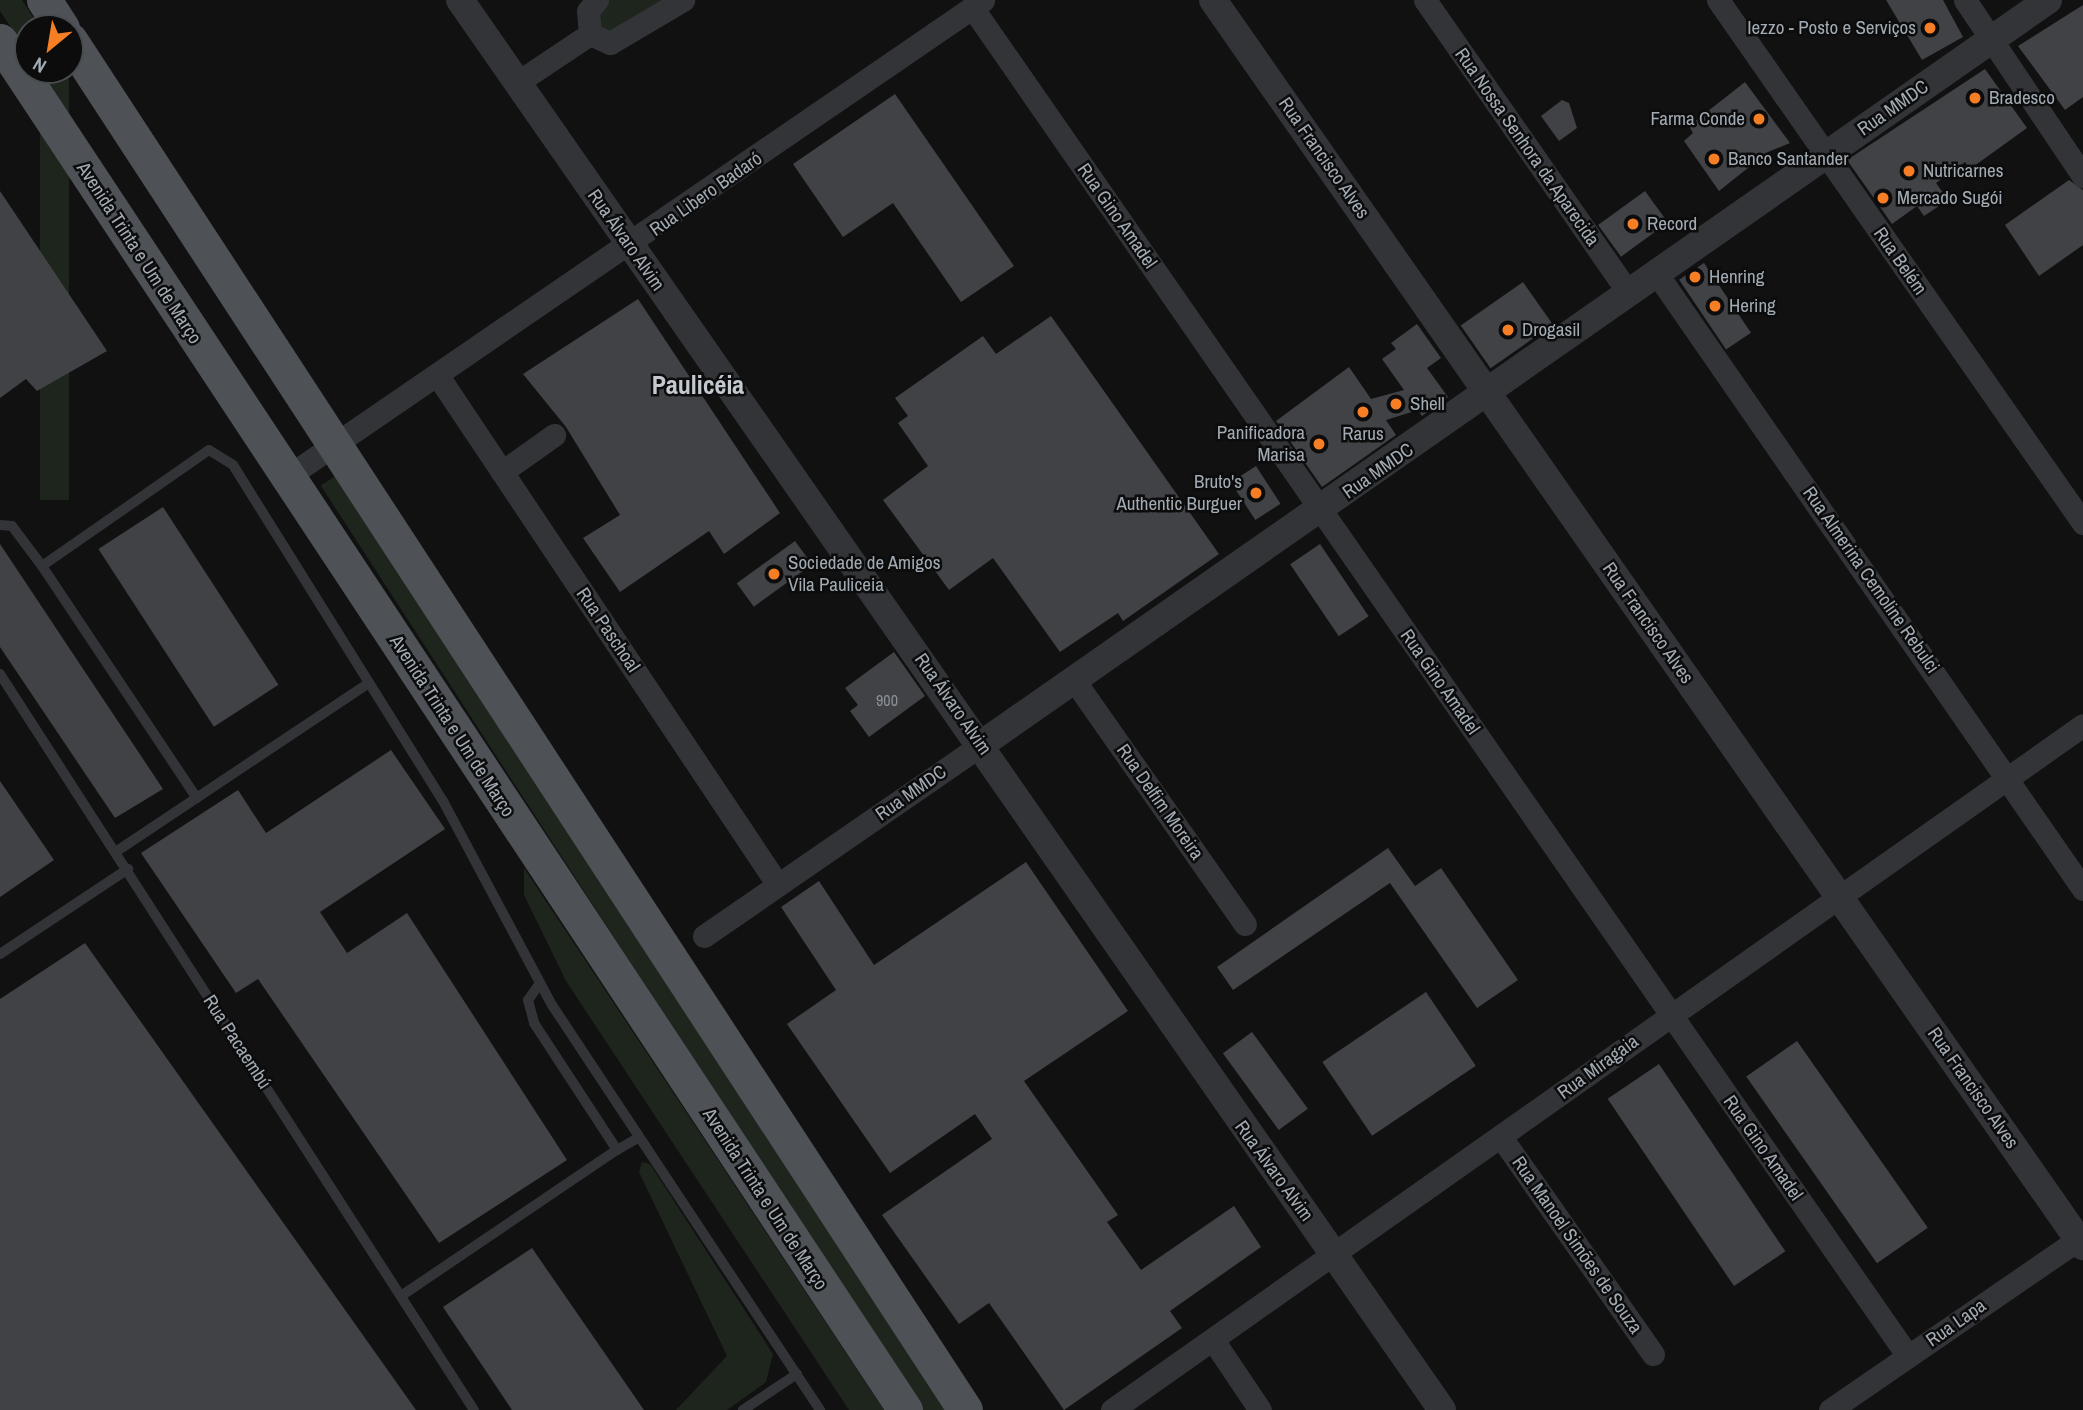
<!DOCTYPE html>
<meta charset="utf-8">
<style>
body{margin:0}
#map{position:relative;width:2083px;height:1410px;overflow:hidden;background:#111112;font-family:"Archivo Narrow",sans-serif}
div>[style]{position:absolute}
.green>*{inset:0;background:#1e251d;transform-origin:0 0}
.building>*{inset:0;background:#404245;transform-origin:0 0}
.service>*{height:10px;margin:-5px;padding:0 5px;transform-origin:5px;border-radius:5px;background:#323437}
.minor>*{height:23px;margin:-11.5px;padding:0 11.5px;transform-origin:11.5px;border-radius:11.5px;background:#323437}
.tertiary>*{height:28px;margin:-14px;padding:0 14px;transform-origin:14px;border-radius:14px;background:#323437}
.primary>*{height:35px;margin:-17.5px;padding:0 17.5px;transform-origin:17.5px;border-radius:17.5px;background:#4e5256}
.dots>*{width:19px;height:19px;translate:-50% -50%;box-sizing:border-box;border:4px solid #0c0c0d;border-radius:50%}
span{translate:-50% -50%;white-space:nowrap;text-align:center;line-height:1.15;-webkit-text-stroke:5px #0c0c0d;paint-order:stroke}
.number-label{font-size:16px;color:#8a9198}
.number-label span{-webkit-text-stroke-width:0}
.poi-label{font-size:19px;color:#a2abb3}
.right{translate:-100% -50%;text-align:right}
.left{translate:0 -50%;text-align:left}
.street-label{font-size:19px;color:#a2abb3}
.district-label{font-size:26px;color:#c3c9cf;font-weight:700}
.north{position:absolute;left:14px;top:14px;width:70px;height:70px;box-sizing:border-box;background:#0c0c0d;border:2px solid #484c4f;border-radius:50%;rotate:210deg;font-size:19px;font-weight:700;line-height:28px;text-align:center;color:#a2abb3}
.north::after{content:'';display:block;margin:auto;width:24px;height:32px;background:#f67f25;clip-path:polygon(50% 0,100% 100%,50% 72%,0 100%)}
</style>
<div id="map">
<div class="green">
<div style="clip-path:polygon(0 0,22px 0,40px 28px,28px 28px,28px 53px,0 11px)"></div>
<div style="clip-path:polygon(609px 0,671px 0,609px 43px,589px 14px)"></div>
<div style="left:40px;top:70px;width:29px;height:430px"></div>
<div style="left:340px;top:473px;width:1119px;height:23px;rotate:57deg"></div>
<div style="clip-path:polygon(524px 868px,884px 1410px,849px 1410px,566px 981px,524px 895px)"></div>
<div style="clip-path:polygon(642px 1162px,650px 1164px,773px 1354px,766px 1382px,727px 1410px,676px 1410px,727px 1356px,639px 1172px)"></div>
</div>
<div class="building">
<div style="clip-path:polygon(1886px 0,1943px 0,1963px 37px,1922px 60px)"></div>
<div style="clip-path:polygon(2083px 5px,2083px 97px,2065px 110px,2018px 46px)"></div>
<div style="clip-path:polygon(1985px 69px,2027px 128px,1970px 169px,1965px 162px,1936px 183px,1948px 200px,1924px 216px,1917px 206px,1892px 224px,1847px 160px)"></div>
<div style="clip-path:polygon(1745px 82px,1790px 143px,1768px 152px,1719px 191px,1684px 141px,1693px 133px,1689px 126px)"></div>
<div style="clip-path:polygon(895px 94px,1014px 266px,961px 302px,893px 203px,843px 237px,793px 164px)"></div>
<div style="clip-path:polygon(1562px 100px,1569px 103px,1577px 128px,1559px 141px,1541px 116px)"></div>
<div style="clip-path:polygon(2069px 180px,2083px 190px,2083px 245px,2039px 276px,2005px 225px)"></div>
<div style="clip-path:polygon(0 191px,107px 351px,37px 391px,26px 379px,0 398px)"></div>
<div style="left:1645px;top:191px;width:39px;height:58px;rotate:54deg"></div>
<div style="left:1704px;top:263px;width:84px;height:30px;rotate:56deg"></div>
<div style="left:1523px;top:282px;width:52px;height:76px;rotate:55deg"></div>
<div style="clip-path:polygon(638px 299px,780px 513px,724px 554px,709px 531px,620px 592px,583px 538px,620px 515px,566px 427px,523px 374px)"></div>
<div style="clip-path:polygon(1051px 316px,1219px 554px,1123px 621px,1118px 613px,1060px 652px,993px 558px,949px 590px,883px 500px,928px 466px,898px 423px,908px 416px,895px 398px,983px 336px,996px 354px)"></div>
<div style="clip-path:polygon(1417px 324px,1441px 358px,1427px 368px,1448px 397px,1422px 416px,1418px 410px,1386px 420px,1396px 435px,1322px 487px,1276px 421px,1349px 367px,1371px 399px,1404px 390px,1382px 359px,1396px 349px,1391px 343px)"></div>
<div style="left:1256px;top:466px;width:45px;height:30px;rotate:57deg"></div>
<div style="left:163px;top:507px;width:212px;height:77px;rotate:57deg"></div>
<div style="left:795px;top:541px;width:29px;height:72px;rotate:54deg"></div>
<div style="clip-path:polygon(0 544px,163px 789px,115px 818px,0 647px)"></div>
<div style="left:1320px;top:544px;width:87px;height:36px;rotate:56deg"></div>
<div style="clip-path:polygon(894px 652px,925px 696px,869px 737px,850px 711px,858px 705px,845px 688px)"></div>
<div style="clip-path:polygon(391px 750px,445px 829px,320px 912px,347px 953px,407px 913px,567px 1160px,439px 1243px,258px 979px,236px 993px,141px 853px,238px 790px,266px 833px)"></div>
<div style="clip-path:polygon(0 781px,54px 860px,0 897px)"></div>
<div style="clip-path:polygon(1388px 848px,1415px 886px,1441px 868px,1518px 980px,1477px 1008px,1390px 883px,1233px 990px,1217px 967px)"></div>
<div style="clip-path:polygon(1026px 862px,1128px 1011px,1024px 1081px,1118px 1215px,1107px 1222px,1141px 1270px,1234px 1206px,1261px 1247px,1170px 1311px,1182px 1328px,1064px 1410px,989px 1303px,959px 1324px,882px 1215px,992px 1139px,975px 1114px,890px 1173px,787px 1024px,836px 990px,781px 907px,819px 881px,874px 965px)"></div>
<div style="clip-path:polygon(85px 943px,416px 1410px,0 1410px,0 999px)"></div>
<div style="left:1426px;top:992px;width:89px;height:125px;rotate:56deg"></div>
<div style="left:1252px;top:1032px;width:95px;height:36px;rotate:54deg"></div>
<div style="left:1797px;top:1041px;width:228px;height:62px;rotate:55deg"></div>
<div style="left:1659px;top:1064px;width:226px;height:62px;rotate:56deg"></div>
<div style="clip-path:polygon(532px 1248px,644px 1410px,512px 1410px,443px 1307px)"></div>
</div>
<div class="service">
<div style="left:0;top:525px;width:12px;rotate:5deg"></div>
<div style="left:12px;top:526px;width:50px;rotate:53.1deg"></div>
<div style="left:42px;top:566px;width:279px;rotate:56.3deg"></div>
<div style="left:42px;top:566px;width:203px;rotate:-34.8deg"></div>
<div style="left:209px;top:450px;width:28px;rotate:32deg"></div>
<div style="left:233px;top:465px;width:396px;rotate:58deg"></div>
<div style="left:443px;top:801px;width:231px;rotate:61.9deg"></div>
<div style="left:552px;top:1005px;width:486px;rotate:56.5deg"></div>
<div style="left:0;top:674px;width:875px;rotate:57.22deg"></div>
<div style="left:117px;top:851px;width:303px;rotate:-33.7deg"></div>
<div style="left:0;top:954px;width:154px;rotate:-33.6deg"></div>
<div style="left:540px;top:983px;width:21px;rotate:125deg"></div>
<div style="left:528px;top:1000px;width:24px;rotate:75deg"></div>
<div style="left:534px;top:1023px;width:152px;rotate:56.8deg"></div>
<div style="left:617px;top:1150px;width:24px;rotate:-30deg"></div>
<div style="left:401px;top:1296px;width:261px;rotate:-34.1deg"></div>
<div style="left:743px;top:1410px;width:65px;rotate:-33.7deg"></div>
</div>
<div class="minor">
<div style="left:597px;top:0;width:14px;rotate:129deg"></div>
<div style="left:588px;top:11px;width:23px;rotate:85deg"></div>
<div style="left:590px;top:34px;width:22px;rotate:24deg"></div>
<div style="left:610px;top:43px;width:85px;rotate:-30.5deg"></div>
<div style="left:1425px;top:0;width:358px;rotate:55.2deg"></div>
<div style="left:1718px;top:0;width:638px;rotate:55.09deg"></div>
<div style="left:1965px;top:0;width:212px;rotate:56.2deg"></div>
<div style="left:972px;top:7px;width:1642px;rotate:55.25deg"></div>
<div style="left:518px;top:82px;width:87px;rotate:-33.7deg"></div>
<div style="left:1657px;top:274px;width:748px;rotate:55.29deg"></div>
<div style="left:438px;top:376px;width:612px;rotate:56.26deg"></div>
<div style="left:502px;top:472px;width:64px;rotate:-35.4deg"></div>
<div style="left:287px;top:477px;width:844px;rotate:-34.42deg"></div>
<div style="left:1074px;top:680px;width:298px;rotate:55deg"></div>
<div style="left:704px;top:936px;width:338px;rotate:-34.6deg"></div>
<div style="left:1501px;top:1137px;width:265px;rotate:55deg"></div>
<div style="left:1213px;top:1340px;width:84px;rotate:56.1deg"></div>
<div style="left:1112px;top:1410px;width:1188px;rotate:-35.2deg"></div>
<div style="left:1830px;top:1410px;width:307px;rotate:-34.5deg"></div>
</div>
<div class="tertiary">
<div style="left:460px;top:0;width:1718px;rotate:55.14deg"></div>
<div style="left:1213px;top:0;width:1520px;rotate:55.08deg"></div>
<div style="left:982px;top:744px;width:1300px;rotate:-34.91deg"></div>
</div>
<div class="primary">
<div style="left:44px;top:0;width:33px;rotate:57deg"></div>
<div style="left:70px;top:40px;width:1636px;rotate:56.84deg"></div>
<div style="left:0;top:41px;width:1641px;rotate:56.53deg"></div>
</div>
<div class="dots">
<div style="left:1930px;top:28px;background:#f67f25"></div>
<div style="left:1975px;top:98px;background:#f67f25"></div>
<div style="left:1759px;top:119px;background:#f67f25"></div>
<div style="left:1714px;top:159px;background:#f67f25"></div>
<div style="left:1909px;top:171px;background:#f67f25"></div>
<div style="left:1883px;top:198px;background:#f67f25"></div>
<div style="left:1633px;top:224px;background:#f67f25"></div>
<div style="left:1695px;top:277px;background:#f67f25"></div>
<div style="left:1715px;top:306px;background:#f67f25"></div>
<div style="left:1508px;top:330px;background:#f67f25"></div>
<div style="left:1396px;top:404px;background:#f67f25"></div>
<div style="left:1363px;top:412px;background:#f67f25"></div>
<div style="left:1319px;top:444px;background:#f67f25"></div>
<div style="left:1256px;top:493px;background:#f67f25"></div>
<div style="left:774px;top:574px;background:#f67f25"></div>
</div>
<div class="number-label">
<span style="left:887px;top:700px">900</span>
</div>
<div class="poi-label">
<span class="right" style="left:1916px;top:28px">Iezzo - Posto e Serviços</span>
<span class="left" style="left:1989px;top:98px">Bradesco</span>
<span class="right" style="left:1745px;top:119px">Farma Conde</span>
<span class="left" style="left:1728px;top:159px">Banco Santander</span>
<span class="left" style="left:1923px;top:171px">Nutricarnes</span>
<span class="left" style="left:1897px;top:198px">Mercado Sugói</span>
<span class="left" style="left:1647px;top:224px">Record</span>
<span class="left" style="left:1709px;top:277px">Henring</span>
<span class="left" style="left:1729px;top:306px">Hering</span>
<span class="left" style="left:1522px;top:330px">Drogasil</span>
<span class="left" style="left:1410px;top:404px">Shell</span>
<span class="right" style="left:1305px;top:444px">Panificadora<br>Marisa</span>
<span style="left:1363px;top:434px">Rarus</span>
<span class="right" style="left:1242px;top:493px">Bruto's<br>Authentic Burguer</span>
<span class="left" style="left:788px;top:574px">Sociedade de Amigos<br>Vila Pauliceia</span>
</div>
<div class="street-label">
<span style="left:1893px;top:108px;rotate:-35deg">Rua MMDC</span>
<span style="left:1527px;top:147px;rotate:55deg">Rua Nossa Senhora da Aparecida</span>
<span style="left:1324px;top:158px;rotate:55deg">Rua Francisco Alves</span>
<span style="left:706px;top:194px;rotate:-35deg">Rua Libero Badaró</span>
<span style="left:1117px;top:216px;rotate:55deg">Rua Gino Amadel</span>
<span style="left:626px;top:240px;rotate:55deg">Rua Álvaro Alvim</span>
<span style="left:139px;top:253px;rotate:57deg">Avenida Trinta e Um de Março</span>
<span style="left:1900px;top:261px;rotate:55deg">Rua Belém</span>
<span style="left:1378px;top:471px;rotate:-35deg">Rua MMDC</span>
<span style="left:1871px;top:580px;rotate:55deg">Rua Almerina Cemoline Rebulci</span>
<span style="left:1648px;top:623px;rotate:55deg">Rua Francisco Alves</span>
<span style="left:608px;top:630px;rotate:56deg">Rua Paschoal</span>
<span style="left:1440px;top:682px;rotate:55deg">Rua Gino Amadel</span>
<span style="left:953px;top:704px;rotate:55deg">Rua Álvaro Alvim</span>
<span style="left:452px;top:726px;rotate:57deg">Avenida Trinta e Um de Março</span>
<span style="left:911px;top:793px;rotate:-35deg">Rua MMDC</span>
<span style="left:1160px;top:802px;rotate:55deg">Rua Delfim Moreira</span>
<span style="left:237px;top:1042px;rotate:57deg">Rua Pacaembú</span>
<span style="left:1598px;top:1067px;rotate:-36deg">Rua Miragaia</span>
<span style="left:1973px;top:1088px;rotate:55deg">Rua Francisco Alves</span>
<span style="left:1763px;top:1148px;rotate:55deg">Rua Gino Amadel</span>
<span style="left:1274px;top:1171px;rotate:54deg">Rua Álvaro Alvim</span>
<span style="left:765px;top:1199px;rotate:57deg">Avenida Trinta e Um de Março</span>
<span style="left:1577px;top:1245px;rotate:55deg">Rua Manoel Simões de Souza</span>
<span style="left:1956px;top:1323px;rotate:-35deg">Rua Lapa</span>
</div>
<div class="district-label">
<span style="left:698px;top:385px">Paulicéia</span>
</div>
<div class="north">N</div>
</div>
